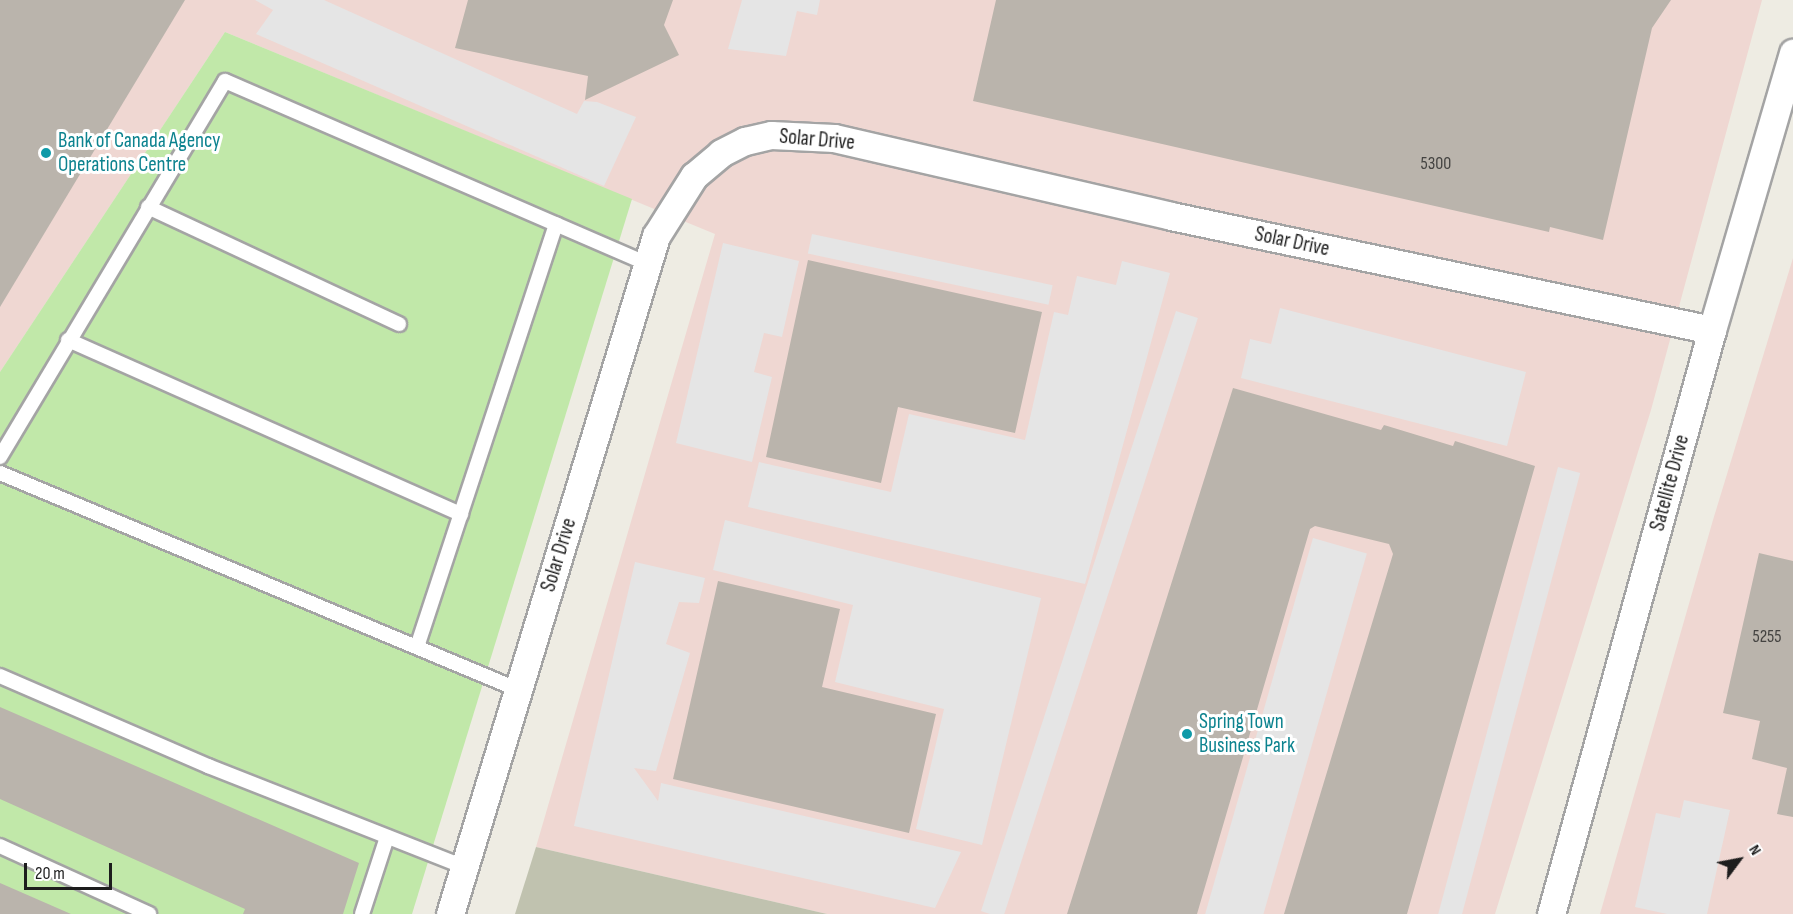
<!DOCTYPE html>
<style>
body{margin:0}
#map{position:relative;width:1793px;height:914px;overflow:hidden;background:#eeece3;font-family:"Sofia Sans Condensed",sans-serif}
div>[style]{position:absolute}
.commercial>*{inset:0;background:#efd7d2}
.construction>*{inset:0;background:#c0c2af}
.grass>*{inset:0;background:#c1e8a9}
.parking>*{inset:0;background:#e5e5e5;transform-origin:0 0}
.building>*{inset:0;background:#bab4ac}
.roads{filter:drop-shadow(2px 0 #a4a4a4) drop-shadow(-2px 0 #a4a4a4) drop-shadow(0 2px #a4a4a4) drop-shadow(0 -2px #a4a4a4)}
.service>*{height:14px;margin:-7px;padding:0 7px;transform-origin:7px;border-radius:7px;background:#fff}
.minor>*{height:27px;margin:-13.5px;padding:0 13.5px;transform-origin:13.5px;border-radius:13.5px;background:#fff}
.dots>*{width:16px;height:16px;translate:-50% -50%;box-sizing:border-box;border:3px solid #fff;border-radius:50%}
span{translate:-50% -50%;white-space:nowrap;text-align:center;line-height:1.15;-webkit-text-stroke:6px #fff;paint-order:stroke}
.number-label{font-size:18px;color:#444341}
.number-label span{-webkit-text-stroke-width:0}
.street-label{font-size:21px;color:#1d1d1d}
.culture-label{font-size:21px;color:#0d838f}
.left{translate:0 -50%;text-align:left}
.north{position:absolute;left:1709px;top:830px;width:60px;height:60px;-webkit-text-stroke:4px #fff;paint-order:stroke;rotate:58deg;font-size:16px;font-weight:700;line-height:24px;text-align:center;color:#1d1d1d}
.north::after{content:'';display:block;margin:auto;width:21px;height:27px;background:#1d1d1d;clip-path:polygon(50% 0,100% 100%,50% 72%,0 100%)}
.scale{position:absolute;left:24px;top:863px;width:88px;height:27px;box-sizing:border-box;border:3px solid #1d1d1d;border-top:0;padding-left:8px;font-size:18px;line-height:21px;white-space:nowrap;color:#1d1d1d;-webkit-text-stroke:4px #fff;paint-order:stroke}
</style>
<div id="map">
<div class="commercial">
<div style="clip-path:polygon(0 0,1762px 0,1651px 410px,1495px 914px,827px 914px,536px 847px,715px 234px,225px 32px,0 372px)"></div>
<div style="clip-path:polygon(1793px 258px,1793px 914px,1600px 914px,1713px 520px)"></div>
</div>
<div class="construction">
<div style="clip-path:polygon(536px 847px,827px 914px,515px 914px)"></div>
</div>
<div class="grass">
<div style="clip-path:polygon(225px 32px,632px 199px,412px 914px,0 914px,0 372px)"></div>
</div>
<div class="parking">
<div style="clip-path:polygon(255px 0,324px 0,577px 114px,584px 101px,597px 102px,636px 117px,604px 186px,256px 34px,273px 10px)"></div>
<div style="clip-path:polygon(742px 0,820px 0,817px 15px,797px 11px,786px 56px,728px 49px)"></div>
<div style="left:812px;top:234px;width:246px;height:20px;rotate:12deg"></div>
<div style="clip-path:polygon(723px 243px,799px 261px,782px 337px,764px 333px,754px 372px,772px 377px,752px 462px,676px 443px)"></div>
<div style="clip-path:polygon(1122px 261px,1170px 273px,1085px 584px,748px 507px,759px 462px,891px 492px,909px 414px,1025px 440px,1054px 312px,1068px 315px,1077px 276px,1116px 285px)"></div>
<div style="clip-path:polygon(1280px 308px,1526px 372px,1507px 446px,1241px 378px,1250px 339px,1271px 344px)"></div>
<div style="left:1176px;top:311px;width:23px;height:631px;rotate:18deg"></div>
<div style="left:1558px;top:467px;width:23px;height:464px;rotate:15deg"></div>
<div style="clip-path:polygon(725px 520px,1041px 598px,982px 845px,916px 829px,944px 709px,835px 682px,853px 605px,713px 570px)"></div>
<div style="left:1313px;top:538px;width:56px;height:391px;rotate:16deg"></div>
<div style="clip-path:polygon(635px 562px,705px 578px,699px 603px,679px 602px,666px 644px,690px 653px,656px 771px,634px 768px,658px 801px,661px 783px,961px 852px,935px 908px,574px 826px)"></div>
<div style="clip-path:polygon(1684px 800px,1730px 810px,1707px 914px,1667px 914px,1635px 907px,1656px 813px,1680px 818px)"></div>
</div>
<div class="building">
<div style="clip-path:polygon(0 0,185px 0,0 307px)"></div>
<div style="clip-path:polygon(468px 0,673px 0,664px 25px,679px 55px,585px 100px,588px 76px,455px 48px)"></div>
<div style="clip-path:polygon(996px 0,1671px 0,1652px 28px,1603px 240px,1550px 227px,1549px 232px,973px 101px)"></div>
<div style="clip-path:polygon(808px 260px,1042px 312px,1015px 433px,898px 407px,881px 483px,766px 457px)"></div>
<div style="clip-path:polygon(1233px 388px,1381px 430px,1384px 425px,1453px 446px,1455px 441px,1535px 466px,1407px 914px,1284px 914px,1393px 554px,1389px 544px,1315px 526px,1310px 529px,1197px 914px,1067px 914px)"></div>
<div style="clip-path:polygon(1759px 553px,1793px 561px,1793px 817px,1777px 814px,1787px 768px,1752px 759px,1760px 721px,1723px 713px)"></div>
<div style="clip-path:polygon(718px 581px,840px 609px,822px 687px,936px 714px,909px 833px,673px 779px)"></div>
<div style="clip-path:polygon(0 707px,359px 863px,343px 914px,243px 914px,245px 909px,0 799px)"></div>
<div style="clip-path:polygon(0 883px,71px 914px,0 914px)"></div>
</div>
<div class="roads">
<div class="service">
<div style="left:148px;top:207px;width:277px;rotate:25deg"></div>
<div style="left:68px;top:340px;width:430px;rotate:23.9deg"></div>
<div style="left:0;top:457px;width:438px;rotate:-59.1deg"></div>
<div style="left:225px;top:81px;width:461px;rotate:23.4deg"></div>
<div style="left:0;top:473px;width:563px;rotate:22.69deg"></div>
<div style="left:417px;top:647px;width:445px;rotate:-71.8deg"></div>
<div style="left:0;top:676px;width:227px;rotate:23.4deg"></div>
<div style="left:208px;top:766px;width:275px;rotate:21.5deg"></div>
<div style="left:0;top:846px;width:164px;rotate:24.5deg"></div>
<div style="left:362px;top:914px;width:81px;rotate:-72deg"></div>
</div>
<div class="minor">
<div style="left:450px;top:914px;width:709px;rotate:-73.1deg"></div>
<div style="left:656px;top:236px;width:71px;rotate:-57.7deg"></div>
<div style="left:694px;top:176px;width:35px;rotate:-40deg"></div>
<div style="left:721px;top:153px;width:27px;rotate:-27deg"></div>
<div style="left:745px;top:141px;width:27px;rotate:-13deg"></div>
<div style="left:771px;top:135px;width:63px;rotate:2.7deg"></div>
<div style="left:834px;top:138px;width:346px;rotate:13deg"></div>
<div style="left:1171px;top:216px;width:553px;rotate:11.9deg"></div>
<div style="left:1551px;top:914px;width:606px;rotate:-74.59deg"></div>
<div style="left:1712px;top:330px;width:289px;rotate:-73.7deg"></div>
</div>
</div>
<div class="dots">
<div style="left:46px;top:153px;background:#0f9aa8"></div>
<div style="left:1187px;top:734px;background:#0f9aa8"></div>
</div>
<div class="number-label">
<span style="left:1436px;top:164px">5300</span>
<span style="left:1767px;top:637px">5255</span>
</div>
<div class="street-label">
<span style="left:817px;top:140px;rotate:5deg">Solar Drive</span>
<span style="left:1292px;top:242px;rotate:12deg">Solar Drive</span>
<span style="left:1670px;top:483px;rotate:-75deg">Satellite Drive</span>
<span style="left:559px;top:555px;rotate:-73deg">Solar Drive</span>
</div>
<div class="culture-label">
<span class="left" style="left:58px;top:153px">Bank of Canada Agency<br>Operations Centre</span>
<span class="left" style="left:1199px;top:734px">Spring Town<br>Business Park</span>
</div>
<div class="north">N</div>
<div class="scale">20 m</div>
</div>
